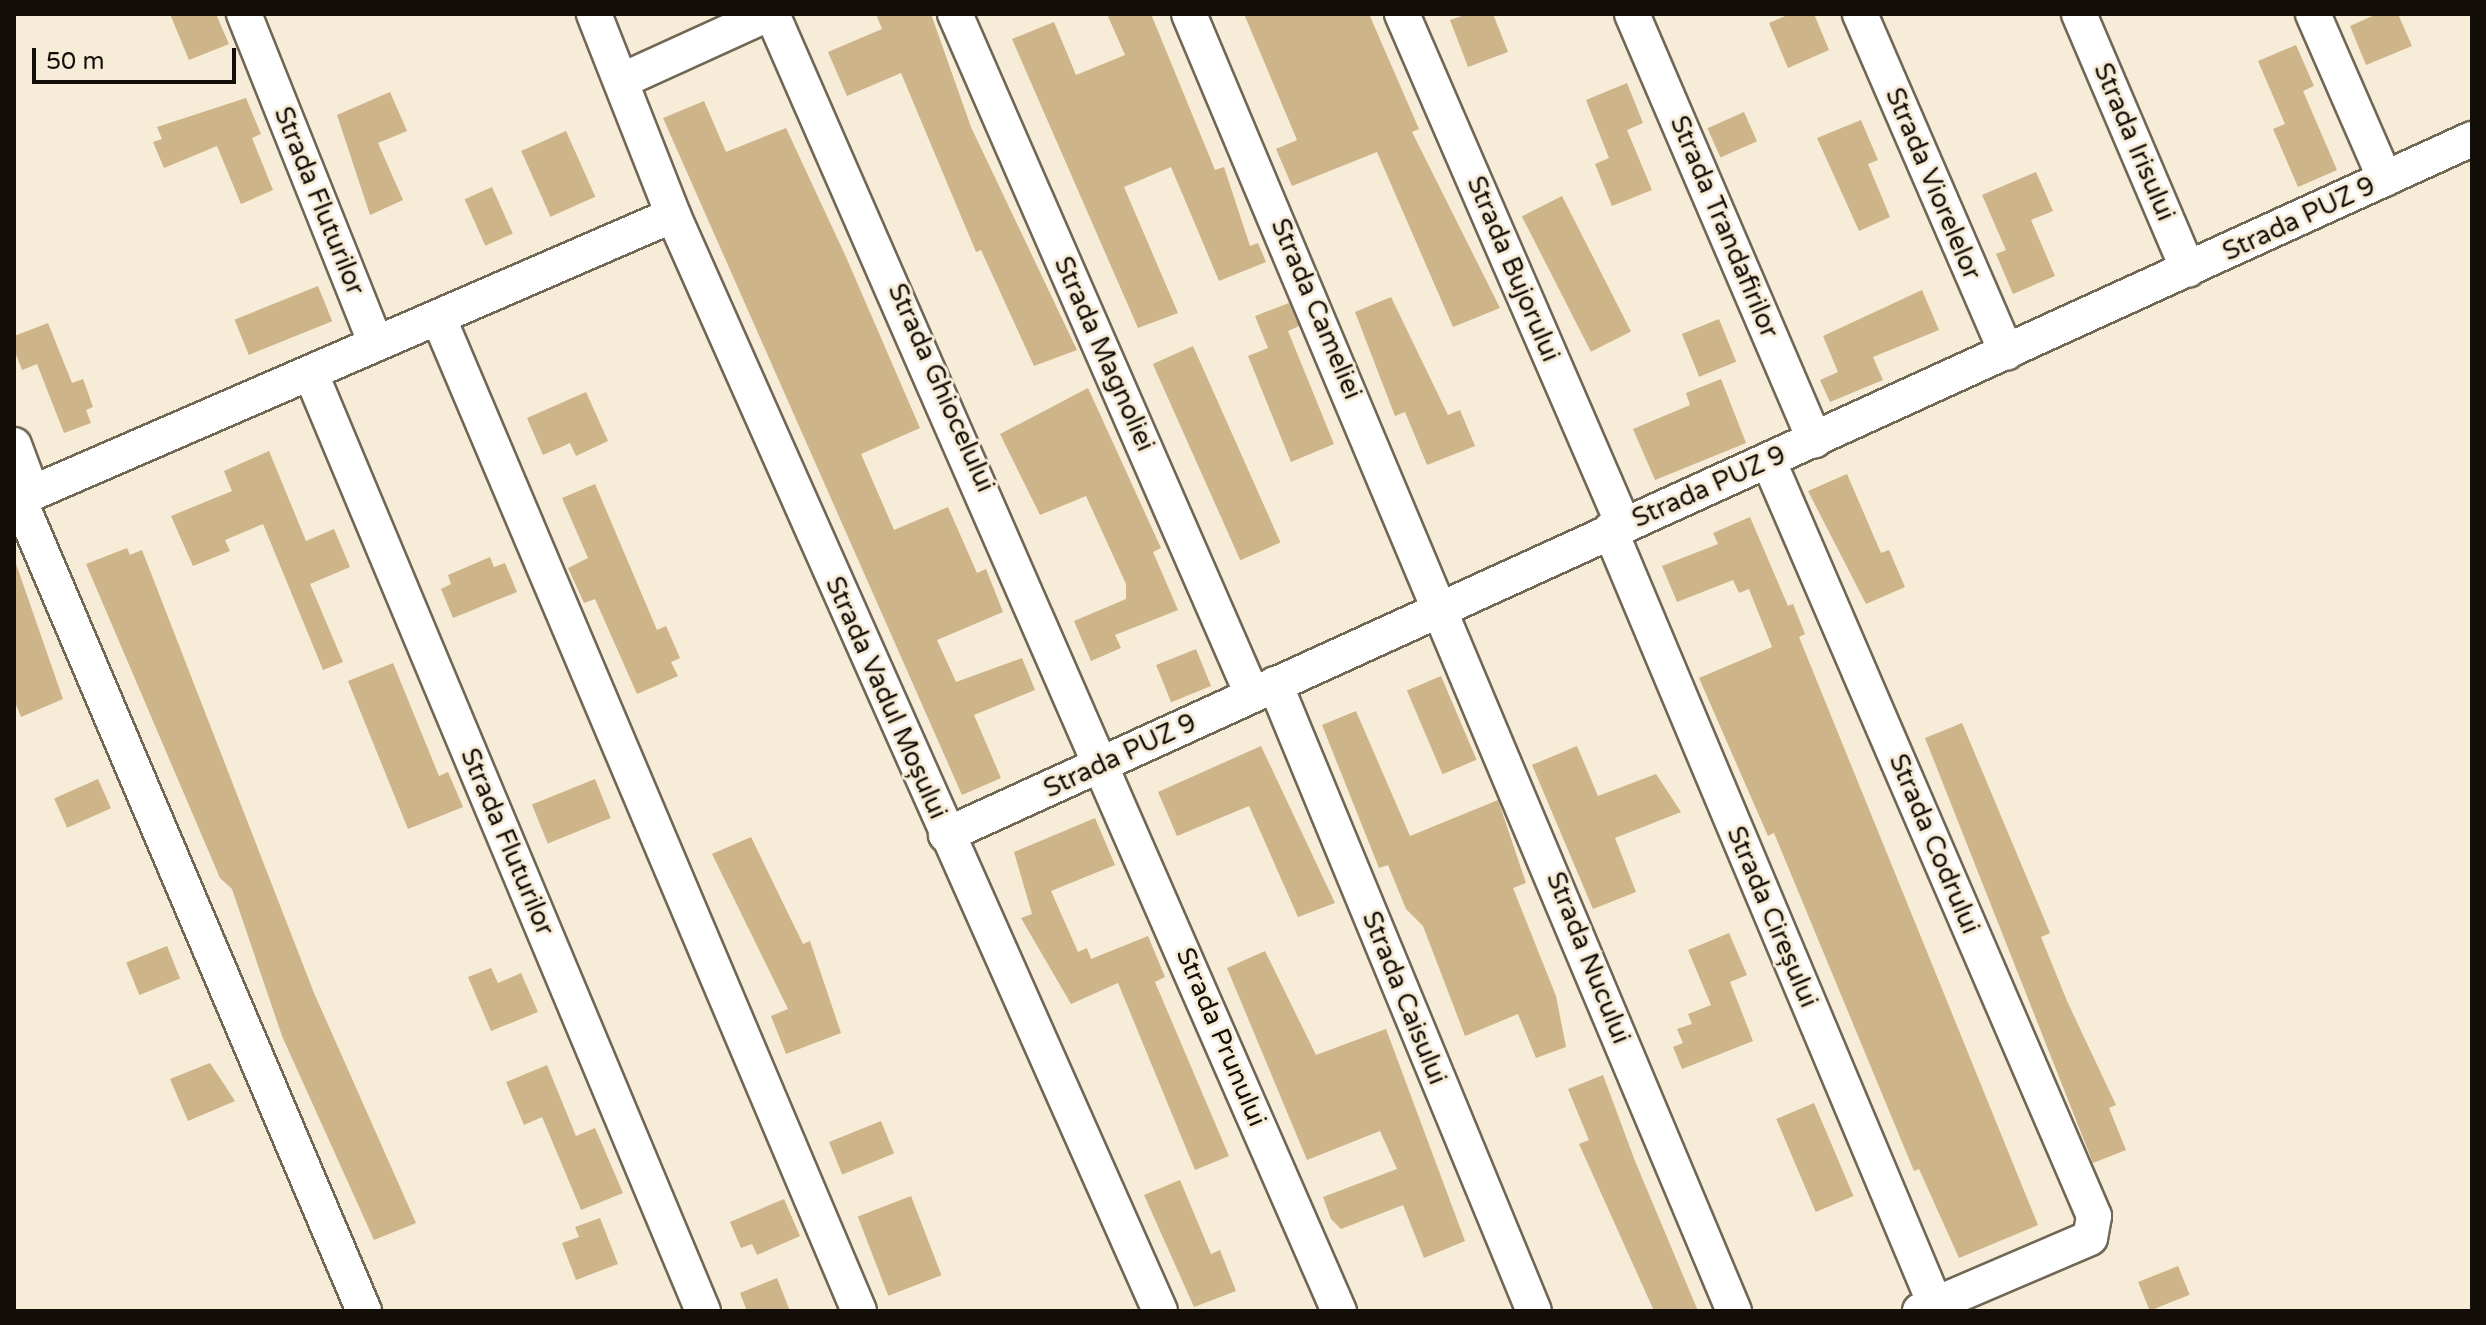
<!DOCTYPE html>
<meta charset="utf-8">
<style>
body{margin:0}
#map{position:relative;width:2486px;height:1325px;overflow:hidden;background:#f7ecd8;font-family:"Varela Round",sans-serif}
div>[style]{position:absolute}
.building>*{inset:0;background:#cdb489;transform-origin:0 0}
.roads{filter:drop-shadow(2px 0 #706755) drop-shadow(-2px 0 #706755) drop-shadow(0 2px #706755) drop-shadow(0 -2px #706755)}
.minor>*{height:34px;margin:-17px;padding:0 17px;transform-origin:17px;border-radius:17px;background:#fff}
span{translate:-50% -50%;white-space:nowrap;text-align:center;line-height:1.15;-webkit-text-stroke:6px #f7ecd8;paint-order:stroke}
.street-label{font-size:26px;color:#130f08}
.frame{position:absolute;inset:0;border:16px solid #130f08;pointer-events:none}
.scale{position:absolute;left:32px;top:48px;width:204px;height:36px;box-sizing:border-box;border:4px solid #130f08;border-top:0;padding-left:10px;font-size:24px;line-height:28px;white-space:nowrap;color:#130f08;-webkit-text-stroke:6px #f7ecd8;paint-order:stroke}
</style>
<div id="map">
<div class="building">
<div style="clip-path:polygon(170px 14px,216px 14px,229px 44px,189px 60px)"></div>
<div style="clip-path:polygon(876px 14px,931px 14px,971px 127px,1077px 350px,1034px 366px,981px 250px,976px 252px,901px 73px,847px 96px,828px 52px,882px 29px)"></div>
<div style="clip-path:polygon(1107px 14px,1151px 14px,1215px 170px,1224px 167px,1250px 246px,1258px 243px,1266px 262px,1219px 281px,1171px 167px,1124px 187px,1178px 313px,1138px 328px,1012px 39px,1054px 22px,1076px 75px,1125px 55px)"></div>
<div style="clip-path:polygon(1244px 14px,1369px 14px,1419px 129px,1412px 132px,1500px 308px,1453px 327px,1377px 152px,1292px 186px,1276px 149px,1297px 140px)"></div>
<div style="clip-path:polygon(1468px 14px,1493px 14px,1508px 52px,1468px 67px,1450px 20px)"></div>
<div style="clip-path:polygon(1790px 14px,1814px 14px,1829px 50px,1788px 68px,1769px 23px)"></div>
<div style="clip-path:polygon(2377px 14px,2398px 14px,2412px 46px,2366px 65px,2350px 26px)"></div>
<div style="clip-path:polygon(2296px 45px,2314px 86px,2303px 91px,2337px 170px,2298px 187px,2273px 129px,2285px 124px,2258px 61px)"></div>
<div style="clip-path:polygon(1627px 83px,1643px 123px,1627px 130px,1652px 190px,1612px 206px,1595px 164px,1609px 158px,1586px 100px)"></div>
<div style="clip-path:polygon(390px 92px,407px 131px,378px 143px,403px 200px,370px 215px,337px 115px)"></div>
<div style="clip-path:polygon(246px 98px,261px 134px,252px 138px,273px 190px,241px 204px,217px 146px,164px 168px,153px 142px,162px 139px,157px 127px)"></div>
<div style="clip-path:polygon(704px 101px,726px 152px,786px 128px,846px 257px,920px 428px,861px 454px,894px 530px,948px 507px,977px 573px,986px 569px,1003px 612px,937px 640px,956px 682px,1022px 658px,1035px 690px,974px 715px,1001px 778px,962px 795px,663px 118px)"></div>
<div style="left:1744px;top:112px;width:32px;height:40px;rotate:66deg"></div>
<div style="clip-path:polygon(1861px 120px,1878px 160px,1868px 164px,1890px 217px,1859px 231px,1817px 138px)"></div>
<div style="left:566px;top:131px;width:72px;height:49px;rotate:66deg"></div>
<div style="clip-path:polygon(2036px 172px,2053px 211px,2031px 220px,2055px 276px,2013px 294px,1996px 254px,2006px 250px,1982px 195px)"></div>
<div style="left:492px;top:187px;width:51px;height:30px;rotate:66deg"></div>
<div style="left:1562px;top:196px;width:152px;height:45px;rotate:63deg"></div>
<div style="left:318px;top:286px;width:38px;height:90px;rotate:68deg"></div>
<div style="clip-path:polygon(1922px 290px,1939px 330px,1873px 357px,1883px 380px,1830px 402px,1820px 380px,1838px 372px,1823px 336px)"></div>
<div style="clip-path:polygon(1391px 297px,1448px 415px,1460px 410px,1475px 446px,1427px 465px,1405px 412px,1395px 416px,1355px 312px)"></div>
<div style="clip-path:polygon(1289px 303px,1299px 326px,1288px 331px,1334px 444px,1291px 462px,1248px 356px,1268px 348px,1255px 316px)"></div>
<div style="left:1719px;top:319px;width:46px;height:40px;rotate:68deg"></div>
<div style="clip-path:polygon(48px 323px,72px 383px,83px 379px,93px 407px,86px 410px,91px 423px,64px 433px,37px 364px,22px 370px,14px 349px,14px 336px)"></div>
<div style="left:1193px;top:346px;width:215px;height:44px;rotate:66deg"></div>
<div style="clip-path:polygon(1721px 379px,1746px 443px,1655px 480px,1633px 429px,1690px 405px,1686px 393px)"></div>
<div style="clip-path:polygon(1088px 388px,1161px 548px,1153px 552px,1178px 610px,1115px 635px,1121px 648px,1091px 661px,1074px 621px,1126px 599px,1126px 584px,1086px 496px,1040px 515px,1000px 434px)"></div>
<div style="clip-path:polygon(586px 392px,608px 441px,576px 456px,570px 443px,543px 455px,527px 418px)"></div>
<div style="clip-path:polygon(269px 451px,306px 541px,334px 529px,350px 567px,310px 584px,343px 662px,323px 670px,263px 524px,225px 540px,230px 551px,193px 566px,171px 516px,232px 491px,224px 471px)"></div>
<div style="clip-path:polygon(1847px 474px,1881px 553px,1889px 550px,1905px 587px,1866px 604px,1808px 491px)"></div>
<div style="clip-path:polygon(595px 484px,657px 630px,666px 626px,680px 658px,671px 662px,678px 676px,637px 694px,595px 599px,584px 603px,568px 568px,588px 558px,562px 498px)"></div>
<div style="clip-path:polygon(1750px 517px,1788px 606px,1793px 604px,1805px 634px,1799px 637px,2038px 1225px,1959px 1258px,1919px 1169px,1914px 1171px,1774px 833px,1768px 836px,1699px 678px,1772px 647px,1749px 589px,1739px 593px,1733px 580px,1677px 602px,1662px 566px,1718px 544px,1713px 533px)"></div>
<div style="clip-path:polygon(127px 548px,130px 555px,142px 550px,314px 993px,416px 1223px,374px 1240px,282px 1036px,232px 889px,220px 878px,86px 564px)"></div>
<div style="clip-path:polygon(490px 557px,494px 567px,505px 563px,517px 592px,453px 618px,441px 589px,451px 584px,448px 575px)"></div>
<div style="clip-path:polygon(14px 558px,63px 699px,21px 717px,14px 700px)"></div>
<div style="left:1196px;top:649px;width:40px;height:43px;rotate:68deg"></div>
<div style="clip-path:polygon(393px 663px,439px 776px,448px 772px,463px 807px,408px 829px,348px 681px)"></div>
<div style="left:1441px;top:676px;width:91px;height:37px;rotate:67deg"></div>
<div style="clip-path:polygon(1356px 711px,1410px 836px,1498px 800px,1526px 883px,1513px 888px,1556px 996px,1566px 1047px,1536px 1058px,1518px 1014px,1465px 1036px,1423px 926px,1406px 909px,1388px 865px,1379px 868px,1322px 725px)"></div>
<div style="clip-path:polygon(1962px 723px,2050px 933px,2041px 937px,2067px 1001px,2116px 1105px,2109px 1108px,2126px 1150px,2093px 1163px,1925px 738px)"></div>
<div style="clip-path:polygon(1261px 746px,1335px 903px,1298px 917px,1249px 806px,1177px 836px,1158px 792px)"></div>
<div style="clip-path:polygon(1577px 746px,1598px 796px,1656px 774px,1681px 812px,1615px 838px,1636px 892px,1593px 909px,1532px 765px)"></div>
<div style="left:98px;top:779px;width:32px;height:48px;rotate:66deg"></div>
<div style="left:595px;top:779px;width:42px;height:68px;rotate:68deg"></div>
<div style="clip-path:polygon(1095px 818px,1115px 865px,1051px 891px,1078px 952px,1087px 948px,1091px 959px,1148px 936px,1165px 977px,1155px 982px,1229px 1156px,1195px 1170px,1118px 983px,1071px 1004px,1021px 918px,1032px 914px,1014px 852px)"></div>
<div style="clip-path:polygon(751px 837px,803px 944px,810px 941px,841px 1033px,786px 1054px,771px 1016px,788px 1009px,712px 854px)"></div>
<div style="clip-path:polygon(1729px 933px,1747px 975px,1730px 982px,1753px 1041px,1682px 1069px,1673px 1047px,1683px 1043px,1677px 1029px,1692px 1024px,1688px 1014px,1711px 1005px,1688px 950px)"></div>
<div style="left:167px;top:946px;width:35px;height:44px;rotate:68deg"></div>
<div style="clip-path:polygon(1265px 951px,1316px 1055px,1386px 1029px,1465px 1241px,1424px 1258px,1403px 1205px,1341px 1229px,1331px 1219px,1323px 1197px,1397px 1169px,1380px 1131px,1307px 1160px,1227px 968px)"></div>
<div style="clip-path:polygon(491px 968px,498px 983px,521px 973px,538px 1012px,491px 1031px,468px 977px)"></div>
<div style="clip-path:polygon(210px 1063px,235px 1101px,188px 1121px,170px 1079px)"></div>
<div style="clip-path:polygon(547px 1065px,576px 1136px,595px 1128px,623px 1193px,581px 1210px,542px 1117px,524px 1125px,506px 1082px)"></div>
<div style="clip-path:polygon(1603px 1075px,1635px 1161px,1698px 1311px,1654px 1311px,1579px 1144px,1589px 1140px,1568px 1089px)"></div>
<div style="left:1814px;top:1103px;width:101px;height:41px;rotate:67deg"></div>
<div style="left:881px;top:1121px;width:35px;height:56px;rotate:68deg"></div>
<div style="clip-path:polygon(1180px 1180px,1211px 1254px,1220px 1250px,1236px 1291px,1194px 1307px,1144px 1195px)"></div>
<div style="left:911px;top:1196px;width:85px;height:57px;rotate:69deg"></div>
<div style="clip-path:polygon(784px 1199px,800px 1236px,757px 1255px,752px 1244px,741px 1248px,730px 1222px)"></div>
<div style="clip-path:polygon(600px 1218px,618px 1264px,576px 1280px,562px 1243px,579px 1237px,575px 1227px)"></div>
<div style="left:2178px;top:1266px;width:31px;height:43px;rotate:68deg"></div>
<div style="clip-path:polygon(777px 1278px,790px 1311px,747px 1311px,740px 1293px)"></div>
</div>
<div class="roads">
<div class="minor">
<div style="left:244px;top:14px;width:355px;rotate:68.2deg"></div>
<div style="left:594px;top:14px;width:216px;rotate:68.5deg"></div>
<div style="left:673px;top:215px;width:1199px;rotate:66.04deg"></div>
<div style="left:772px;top:14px;width:1416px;rotate:66.39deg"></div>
<div style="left:955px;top:14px;width:742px;rotate:66.41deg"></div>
<div style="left:1189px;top:14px;width:1407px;rotate:67.21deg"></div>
<div style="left:1402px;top:14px;width:556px;rotate:66.57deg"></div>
<div style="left:1632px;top:14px;width:464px;rotate:66.8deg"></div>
<div style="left:1860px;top:14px;width:369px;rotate:66.6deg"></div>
<div style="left:2079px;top:14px;width:278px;rotate:66.9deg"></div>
<div style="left:2313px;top:14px;width:180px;rotate:66.4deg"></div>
<div style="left:621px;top:81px;width:162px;rotate:-24.5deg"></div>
<div style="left:439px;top:319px;width:1077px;rotate:67.05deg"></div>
<div style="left:311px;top:374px;width:1016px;rotate:67.3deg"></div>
<div style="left:14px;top:445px;width:51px;rotate:69.4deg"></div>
<div style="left:1769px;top:462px;width:821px;rotate:66.68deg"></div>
<div style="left:2094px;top:1216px;width:22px;rotate:100deg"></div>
<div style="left:2090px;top:1238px;width:185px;rotate:156.8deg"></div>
<div style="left:19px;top:499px;width:882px;rotate:66.98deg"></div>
<div style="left:14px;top:501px;width:718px;rotate:-23.46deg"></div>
<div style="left:1610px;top:530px;width:839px;rotate:67.22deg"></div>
<div style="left:1275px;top:684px;width:678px;rotate:67.56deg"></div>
<div style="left:946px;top:835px;width:1677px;rotate:-24.52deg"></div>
</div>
</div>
<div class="street-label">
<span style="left:2134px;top:142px;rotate:67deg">Strada Irisului</span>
<span style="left:1933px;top:184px;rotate:67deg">Strada Viorelelor</span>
<span style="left:319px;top:201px;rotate:68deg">Strada Fluturilor</span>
<span style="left:2299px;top:219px;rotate:-25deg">Strada PUZ 9</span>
<span style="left:1724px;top:227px;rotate:67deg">Strada Trandafirilor</span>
<span style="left:1513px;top:269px;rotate:67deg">Strada Bujorului</span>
<span style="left:1316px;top:309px;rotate:67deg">Strada Cameliei</span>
<span style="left:1104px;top:354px;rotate:66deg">Strada Magnoliei</span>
<span style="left:941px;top:388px;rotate:66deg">Strada Ghiocelului</span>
<span style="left:1709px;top:487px;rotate:-24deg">Strada PUZ 9</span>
<span style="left:886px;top:698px;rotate:66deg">Strada Vadul Moșului</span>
<span style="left:1120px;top:756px;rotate:-25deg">Strada PUZ 9</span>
<span style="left:507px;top:842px;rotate:67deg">Strada Fluturilor</span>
<span style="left:1934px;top:844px;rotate:67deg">Strada Codrului</span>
<span style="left:1772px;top:917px;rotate:67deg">Strada Cireșului</span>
<span style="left:1588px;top:958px;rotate:68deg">Strada Nucului</span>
<span style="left:1404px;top:998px;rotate:68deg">Strada Caisului</span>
<span style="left:1221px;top:1037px;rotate:67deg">Strada Prunului</span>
</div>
<div class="frame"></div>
<div class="scale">50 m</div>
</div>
